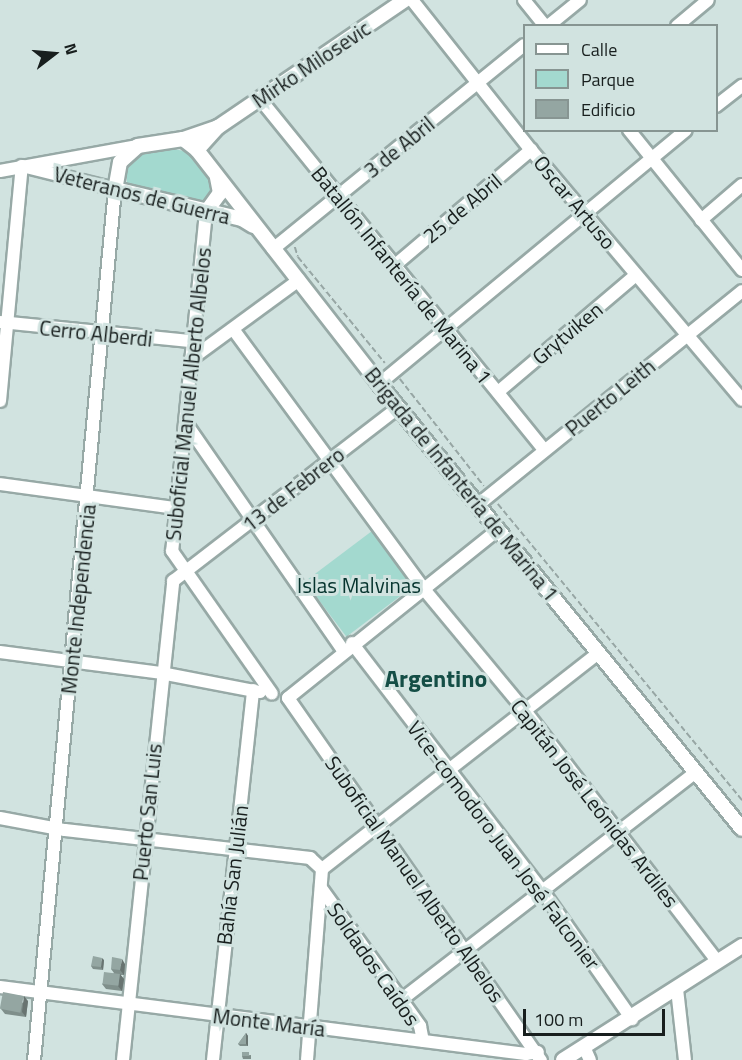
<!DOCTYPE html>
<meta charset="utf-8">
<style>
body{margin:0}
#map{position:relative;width:742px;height:1060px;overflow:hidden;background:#d1e3e0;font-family:"Titillium Web",sans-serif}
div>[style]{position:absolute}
.green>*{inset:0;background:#a3d9cf;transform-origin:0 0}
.path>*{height:1.5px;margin-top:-0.75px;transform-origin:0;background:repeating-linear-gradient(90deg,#97a6a4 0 6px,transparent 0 9px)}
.roads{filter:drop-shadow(2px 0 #97a9a6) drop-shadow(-2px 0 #97a9a6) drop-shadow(0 2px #97a9a6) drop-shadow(0 -2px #97a9a6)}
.minor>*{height:12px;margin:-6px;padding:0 6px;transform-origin:6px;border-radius:6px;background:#fff}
.tertiary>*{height:14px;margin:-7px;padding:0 7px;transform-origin:7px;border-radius:7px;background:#fff}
.wall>*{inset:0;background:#7f8f8b}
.shaded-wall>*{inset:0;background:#687471}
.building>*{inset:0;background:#94a6a2;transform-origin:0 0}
span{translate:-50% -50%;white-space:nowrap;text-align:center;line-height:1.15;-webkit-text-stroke:6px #d1e3e0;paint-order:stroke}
.street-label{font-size:21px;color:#181f1e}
.park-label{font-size:21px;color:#06342e}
.quarter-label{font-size:24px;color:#144e46;font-weight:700}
.legend{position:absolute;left:523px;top:24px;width:195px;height:108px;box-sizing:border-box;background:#d1e3e0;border:2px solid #879592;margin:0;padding:8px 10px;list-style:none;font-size:18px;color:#181f1e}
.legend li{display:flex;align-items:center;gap:12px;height:30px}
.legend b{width:30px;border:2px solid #879592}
.north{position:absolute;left:24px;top:24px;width:60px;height:60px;-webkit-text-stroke:4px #d1e3e0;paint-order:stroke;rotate:74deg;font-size:16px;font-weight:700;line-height:24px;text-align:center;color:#181f1e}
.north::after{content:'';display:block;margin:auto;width:21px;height:27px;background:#181f1e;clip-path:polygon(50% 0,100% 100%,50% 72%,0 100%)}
.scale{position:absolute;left:523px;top:1009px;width:142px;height:27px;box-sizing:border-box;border:3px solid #181f1e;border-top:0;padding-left:8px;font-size:18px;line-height:21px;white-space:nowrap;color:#181f1e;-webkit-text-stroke:4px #d1e3e0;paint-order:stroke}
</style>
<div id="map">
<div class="green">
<div style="clip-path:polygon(174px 149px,188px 152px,210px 179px,213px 189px,206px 200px,199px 203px,127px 183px,126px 165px,137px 155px)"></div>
<div style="left:372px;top:531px;width:69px;height:84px;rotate:53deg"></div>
</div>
<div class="path">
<div style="left:295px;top:247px;width:10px;rotate:73deg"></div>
<div style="left:298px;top:257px;width:137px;rotate:50.6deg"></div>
<div style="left:400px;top:379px;width:136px;rotate:51.9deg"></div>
<div style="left:498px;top:504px;width:384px;rotate:50.5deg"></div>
</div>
<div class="roads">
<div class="minor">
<div style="left:412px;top:0;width:191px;rotate:51.6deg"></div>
<div style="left:531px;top:150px;width:327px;rotate:49.8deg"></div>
<div style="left:524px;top:0;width:33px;rotate:51deg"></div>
<div style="left:548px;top:26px;width:41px;rotate:-39.1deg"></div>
<div style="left:677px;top:26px;width:40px;rotate:-40deg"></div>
<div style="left:260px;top:99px;width:452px;rotate:51deg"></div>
<div style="left:716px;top:106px;width:33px;rotate:-38deg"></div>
<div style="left:629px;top:130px;width:180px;rotate:51.1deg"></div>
<div style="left:22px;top:166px;width:96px;rotate:13.9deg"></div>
<div style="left:115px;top:189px;width:875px;rotate:95.31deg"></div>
<div style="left:0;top:171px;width:140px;rotate:-10.3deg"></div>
<div style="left:206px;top:212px;width:341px;rotate:95.7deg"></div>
<div style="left:172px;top:551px;width:174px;rotate:55deg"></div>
<div style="left:701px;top:220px;width:54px;rotate:-40.5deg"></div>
<div style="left:273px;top:249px;width:323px;rotate:-39.1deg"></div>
<div style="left:394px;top:266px;width:180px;rotate:-40.3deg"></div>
<div style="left:0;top:322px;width:192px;rotate:5.7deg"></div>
<div style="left:233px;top:329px;width:321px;rotate:53.7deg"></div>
<div style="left:423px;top:588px;width:161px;rotate:50.3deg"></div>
<div style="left:526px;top:712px;width:315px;rotate:52.5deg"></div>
<div style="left:191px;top:359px;width:134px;rotate:-36.2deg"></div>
<div style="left:379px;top:384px;width:398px;rotate:-39.6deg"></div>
<div style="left:498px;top:392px;width:181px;rotate:-40.3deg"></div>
<div style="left:0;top:401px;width:236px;rotate:-84.7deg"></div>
<div style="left:185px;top:422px;width:277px;rotate:55.3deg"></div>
<div style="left:0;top:484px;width:177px;rotate:7.8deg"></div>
<div style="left:479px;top:504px;width:338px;rotate:-39deg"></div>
<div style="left:352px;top:643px;width:315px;rotate:52.5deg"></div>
<div style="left:544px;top:893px;width:154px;rotate:55.1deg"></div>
<div style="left:0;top:652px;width:162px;rotate:7.4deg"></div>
<div style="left:161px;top:673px;width:101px;rotate:10.9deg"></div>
<div style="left:288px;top:698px;width:442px;rotate:55.1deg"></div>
<div style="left:288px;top:698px;width:270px;rotate:-38.7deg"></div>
<div style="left:0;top:818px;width:66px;rotate:10.5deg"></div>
<div style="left:65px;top:830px;width:247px;rotate:6.5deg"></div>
<div style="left:310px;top:858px;width:16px;rotate:43deg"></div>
<div style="left:322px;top:869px;width:350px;rotate:-38deg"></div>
<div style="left:321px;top:888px;width:170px;rotate:54.3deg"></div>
<div style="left:420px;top:1026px;width:15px;rotate:79deg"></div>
<div style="left:0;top:987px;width:530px;rotate:7.26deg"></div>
<div style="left:526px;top:1054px;width:12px;rotate:-9deg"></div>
<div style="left:677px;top:989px;width:71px;rotate:83.6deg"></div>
<div style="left:401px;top:1000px;width:371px;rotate:-37.7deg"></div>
<div style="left:585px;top:1049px;width:12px;rotate:66deg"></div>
<div style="left:123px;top:1060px;width:482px;rotate:-84deg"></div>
<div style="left:173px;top:581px;width:285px;rotate:-37.6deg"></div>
<div style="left:213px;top:1060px;width:372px;rotate:-83.8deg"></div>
<div style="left:307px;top:1060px;width:192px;rotate:-85.5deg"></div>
</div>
<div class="tertiary">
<div style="left:218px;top:127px;width:37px;rotate:161deg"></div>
<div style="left:183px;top:139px;width:46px;rotate:171.2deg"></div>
<div style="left:138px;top:146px;width:24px;rotate:138deg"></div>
<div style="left:120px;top:162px;width:27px;rotate:100deg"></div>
<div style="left:115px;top:189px;width:130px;rotate:13.3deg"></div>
<div style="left:242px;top:219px;width:13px;rotate:32deg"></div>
<div style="left:183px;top:139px;width:18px;rotate:38deg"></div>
<div style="left:197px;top:150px;width:296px;rotate:52.1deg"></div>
<div style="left:379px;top:384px;width:574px;rotate:50.79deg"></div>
<div style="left:197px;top:150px;width:31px;rotate:-48deg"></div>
<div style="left:218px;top:127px;width:226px;rotate:-34.2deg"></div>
<div style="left:206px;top:212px;width:24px;rotate:-54deg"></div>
<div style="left:220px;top:193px;width:16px;rotate:-101deg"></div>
<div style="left:563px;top:1060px;width:212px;rotate:-32.5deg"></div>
</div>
</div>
<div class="wall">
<div style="clip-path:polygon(104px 960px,103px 970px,93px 969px,91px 966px)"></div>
<div style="clip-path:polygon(125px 964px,124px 975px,120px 975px,124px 979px,122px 991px,106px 989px,102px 984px,114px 973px,111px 969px)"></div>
<div style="clip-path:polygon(28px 1001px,26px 1017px,5px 1014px,1px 1009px)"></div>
<div style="clip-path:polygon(246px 1033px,248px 1036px,248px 1046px,240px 1046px,238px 1044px)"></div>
<div style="clip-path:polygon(251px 1055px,251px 1059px,243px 1059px,242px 1056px)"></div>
</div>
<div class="shaded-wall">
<div style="clip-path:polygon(102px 958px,104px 960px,103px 970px,101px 967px)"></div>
<div style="clip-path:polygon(122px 959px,125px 964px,124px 975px,120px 970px)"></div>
<div style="clip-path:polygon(120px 974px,124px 979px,122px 991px,118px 986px)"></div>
<div style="clip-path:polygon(24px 996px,28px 1001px,26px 1017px,22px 1012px)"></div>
<div style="clip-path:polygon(246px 1033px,248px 1036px,248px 1046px,246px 1044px)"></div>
</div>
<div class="building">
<div style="clip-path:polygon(93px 956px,102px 958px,101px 967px,91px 966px)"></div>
<div style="clip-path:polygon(112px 957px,122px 959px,120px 970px,111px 969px)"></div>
<div style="left:104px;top:972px;width:16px;height:12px;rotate:7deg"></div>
<div style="left:3px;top:992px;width:21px;height:17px;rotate:11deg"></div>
<div style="clip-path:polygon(246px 1033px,246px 1044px,238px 1044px)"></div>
<div style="left:242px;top:1052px;width:7px;height:4px"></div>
</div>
<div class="street-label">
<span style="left:311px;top:64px;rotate:-34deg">Mirko Milosevic</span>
<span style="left:399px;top:147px;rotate:-39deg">3 de Abril</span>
<span style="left:142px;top:195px;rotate:14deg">Veteranos de Guerra</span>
<span style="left:575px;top:202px;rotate:50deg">Oscar Artuso</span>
<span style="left:462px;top:208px;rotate:-40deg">25 de Abril</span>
<span style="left:402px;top:275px;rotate:51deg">Batallón Infantería de Marina 1</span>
<span style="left:96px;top:333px;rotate:6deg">Cerro Alberdi</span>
<span style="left:567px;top:333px;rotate:-40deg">Grytviken</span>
<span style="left:188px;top:394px;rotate:-84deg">Suboficial Manuel Alberto Albelos</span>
<span style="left:610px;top:397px;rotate:-39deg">Puerto Leith</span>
<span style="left:462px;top:484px;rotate:51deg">Brigada de Infantería de Marina 1</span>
<span style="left:293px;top:489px;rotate:-38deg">13 de Febrero</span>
<span style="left:78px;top:599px;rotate:-84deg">Monte Independencia</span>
<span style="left:595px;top:803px;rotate:52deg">Capitán José Leónidas Ardiles</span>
<span style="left:147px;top:812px;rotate:-84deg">Puerto San Luis</span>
<span style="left:504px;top:845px;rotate:53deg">Vice-comodoro Juan José Falconier</span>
<span style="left:232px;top:875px;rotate:-83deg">Bahía San Julián</span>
<span style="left:415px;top:879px;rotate:55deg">Suboficial Manuel Alberto Albelos</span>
<span style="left:374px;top:964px;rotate:55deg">Soldados Caídos</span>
<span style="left:269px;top:1022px;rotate:7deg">Monte María</span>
</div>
<div class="park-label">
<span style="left:359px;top:585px">Islas Malvinas</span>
</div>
<div class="quarter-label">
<span style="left:436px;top:679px">Argentino</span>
</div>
<ul class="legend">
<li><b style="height:8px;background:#fff"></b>Calle</li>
<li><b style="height:16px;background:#a3d9cf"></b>Parque</li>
<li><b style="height:16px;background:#94a6a2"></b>Edificio</li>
</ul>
<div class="north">N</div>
<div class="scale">100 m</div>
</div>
